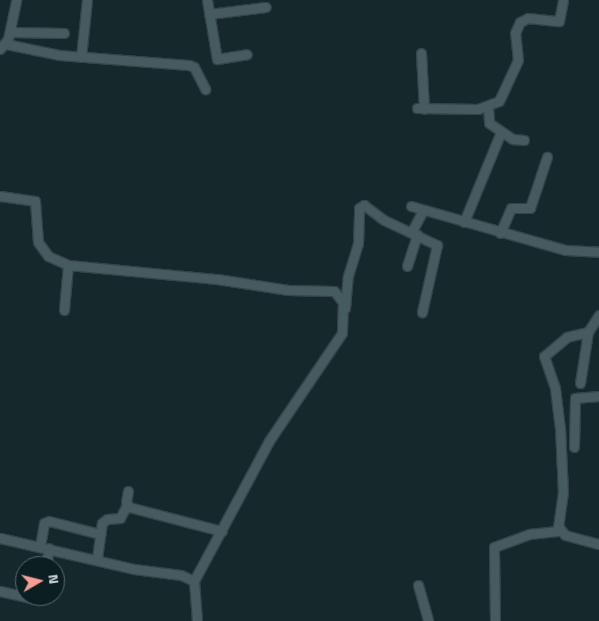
<!DOCTYPE html>
<style>
body{margin:0}
#map{position:relative;width:599px;height:621px;overflow:hidden;background:#15292c;font-family:"Titillium Web",sans-serif}
div>[style]{position:absolute}
.roads{filter:drop-shadow(1px 0 #354447) drop-shadow(-1px 0 #354447) drop-shadow(0 1px #354447) drop-shadow(0 -1px #354447)}
.minor>*{height:9px;margin:-4.5px;padding:0 4.5px;transform-origin:4.5px;border-radius:4.5px;background:#455b5f}
span{translate:-50% -50%;white-space:nowrap;text-align:center;line-height:1.15;-webkit-text-stroke:5px #0b1f23;paint-order:stroke}
.north{position:absolute;left:15px;top:556px;width:50px;height:50px;box-sizing:border-box;background:#0b1f23;border:1px solid #57686b;border-radius:50%;rotate:82deg;font-size:14px;font-weight:700;line-height:20px;text-align:center;color:#c9d5d7}
.north::after{content:'';display:block;margin:auto;width:18px;height:22px;background:#f59c95;clip-path:polygon(50% 0,100% 100%,50% 72%,0 100%)}
</style>
<div id="map">
<div class="roads">
<div class="minor">
<div style="left:207px;top:0;width:60px;rotate:80.4deg"></div>
<div style="left:217px;top:59px;width:30px;rotate:-9deg"></div>
<div style="left:209px;top:14px;width:57px;rotate:-7deg"></div>
<div style="left:10px;top:32px;width:54px;rotate:1.1deg"></div>
<div style="left:6px;top:44px;width:54px;rotate:11.7deg"></div>
<div style="left:59px;top:55px;width:130px;rotate:4.4deg"></div>
<div style="left:189px;top:65px;width:5px;rotate:22deg"></div>
<div style="left:194px;top:67px;width:25px;rotate:63deg"></div>
<div style="left:0;top:49px;width:13px;rotate:-51deg"></div>
<div style="left:8px;top:39px;width:40px;rotate:-78deg"></div>
<div style="left:421px;top:53px;width:56px;rotate:86.9deg"></div>
<div style="left:81px;top:57px;width:57px;rotate:-84deg"></div>
<div style="left:488px;top:107px;width:16px;rotate:86deg"></div>
<div style="left:489px;top:123px;width:29px;rotate:34deg"></div>
<div style="left:513px;top:139px;width:11px;rotate:5deg"></div>
<div style="left:417px;top:108px;width:61px;rotate:0.9deg"></div>
<div style="left:478px;top:109px;width:22px;rotate:-21deg"></div>
<div style="left:499px;top:101px;width:45px;rotate:-65.1deg"></div>
<div style="left:518px;top:60px;width:27px;rotate:-96deg"></div>
<div style="left:515px;top:33px;width:12px;rotate:-66deg"></div>
<div style="left:520px;top:22px;width:9px;rotate:-27deg"></div>
<div style="left:528px;top:18px;width:31px;rotate:6deg"></div>
<div style="left:559px;top:21px;width:21px;rotate:-79deg"></div>
<div style="left:0;top:196px;width:35px;rotate:8deg"></div>
<div style="left:35px;top:201px;width:41px;rotate:85.8deg"></div>
<div style="left:38px;top:242px;width:17px;rotate:54deg"></div>
<div style="left:48px;top:256px;width:22px;rotate:24deg"></div>
<div style="left:68px;top:265px;width:150px;rotate:5.4deg"></div>
<div style="left:217px;top:279px;width:72px;rotate:8.8deg"></div>
<div style="left:288px;top:290px;width:46px;rotate:1.2deg"></div>
<div style="left:334px;top:291px;width:14px;rotate:51deg"></div>
<div style="left:343px;top:302px;width:31px;rotate:92deg"></div>
<div style="left:342px;top:333px;width:130px;rotate:124.1deg"></div>
<div style="left:269px;top:441px;width:159px;rotate:118.2deg"></div>
<div style="left:194px;top:581px;width:40px;rotate:85.7deg"></div>
<div style="left:411px;top:206px;width:160px;rotate:15.9deg"></div>
<div style="left:565px;top:250px;width:34px;rotate:3deg"></div>
<div style="left:464px;top:222px;width:97px;rotate:-67.7deg"></div>
<div style="left:412px;top:231px;width:24px;rotate:-62deg"></div>
<div style="left:500px;top:233px;width:27px;rotate:-66deg"></div>
<div style="left:511px;top:208px;width:19px"></div>
<div style="left:530px;top:208px;width:54px;rotate:-71.6deg"></div>
<div style="left:407px;top:266px;width:33px;rotate:-72deg"></div>
<div style="left:345px;top:308px;width:32px;rotate:-85deg"></div>
<div style="left:348px;top:276px;width:34px;rotate:-73deg"></div>
<div style="left:358px;top:244px;width:36px;rotate:-88deg"></div>
<div style="left:359px;top:208px;width:6px;rotate:-31deg"></div>
<div style="left:364px;top:205px;width:25px;rotate:37deg"></div>
<div style="left:384px;top:220px;width:59px;rotate:25.3deg"></div>
<div style="left:437px;top:245px;width:69px;rotate:102.6deg"></div>
<div style="left:64px;top:310px;width:45px;rotate:-84.9deg"></div>
<div style="left:599px;top:315px;width:20px;rotate:123deg"></div>
<div style="left:588px;top:332px;width:22px;rotate:167deg"></div>
<div style="left:567px;top:337px;width:30px;rotate:140deg"></div>
<div style="left:544px;top:356px;width:34px;rotate:71deg"></div>
<div style="left:555px;top:388px;width:39px;rotate:83deg"></div>
<div style="left:560px;top:427px;width:65px;rotate:87.4deg"></div>
<div style="left:563px;top:492px;width:34px;rotate:98deg"></div>
<div style="left:558px;top:526px;width:11px;rotate:52deg"></div>
<div style="left:565px;top:535px;width:35px;rotate:15deg"></div>
<div style="left:580px;top:383px;width:52px;rotate:-81.1deg"></div>
<div style="left:574px;top:447px;width:49px;rotate:-88.8deg"></div>
<div style="left:575px;top:398px;width:24px;rotate:-5deg"></div>
<div style="left:128px;top:491px;width:11px;rotate:100deg"></div>
<div style="left:126px;top:502px;width:6px;rotate:59deg"></div>
<div style="left:129px;top:507px;width:96px;rotate:14.5deg"></div>
<div style="left:0;top:538px;width:138px;rotate:13deg"></div>
<div style="left:134px;top:569px;width:47px;rotate:7.3deg"></div>
<div style="left:181px;top:575px;width:14px;rotate:25deg"></div>
<div style="left:40px;top:546px;width:23px;rotate:-80deg"></div>
<div style="left:44px;top:523px;width:5px;rotate:-22deg"></div>
<div style="left:49px;top:521px;width:53px;rotate:14.3deg"></div>
<div style="left:97px;top:558px;width:35px;rotate:-82deg"></div>
<div style="left:102px;top:523px;width:6px;rotate:-39deg"></div>
<div style="left:107px;top:519px;width:13px;rotate:-4deg"></div>
<div style="left:120px;top:518px;width:15px;rotate:-62deg"></div>
<div style="left:46px;top:566px;width:18px;rotate:-81deg"></div>
<div style="left:418px;top:585px;width:37px;rotate:74deg"></div>
<div style="left:0;top:591px;width:32px;rotate:13deg"></div>
<div style="left:31px;top:598px;width:8px;rotate:-14deg"></div>
<div style="left:495px;top:621px;width:74px;rotate:-90.8deg"></div>
<div style="left:494px;top:547px;width:37px;rotate:-20deg"></div>
<div style="left:529px;top:534px;width:31px;rotate:-6deg"></div>
</div>
</div>
<div class="north">N</div>
</div>
